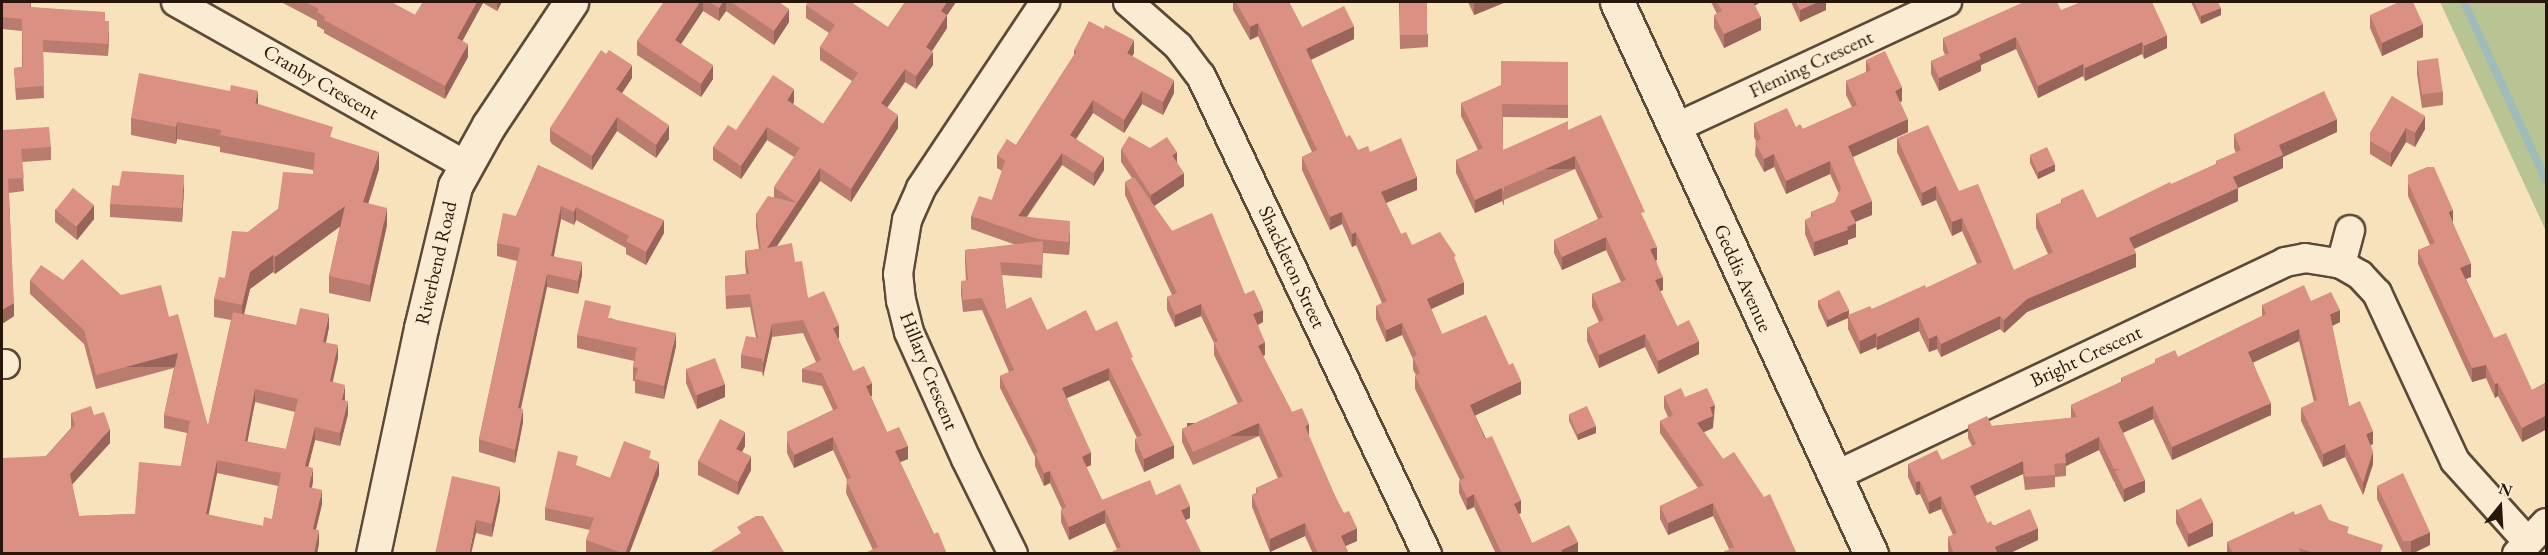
<!DOCTYPE html>
<style>
body{margin:0}
#map{position:relative;width:2548px;height:555px;overflow:hidden;background:#f7e2bb;font-family:"EB Garamond",serif}
div>[style]{position:absolute}
.green>*{inset:0;background:#b8c494}
.stream>*{height:8px;margin:-4px;padding:0 4px;transform-origin:4px;border-radius:4px;background:#a0bcb9}
.roads{filter:drop-shadow(2px 0 #5c4936) drop-shadow(-2px 0 #5c4936) drop-shadow(0 2px #5c4936) drop-shadow(0 -2px #5c4936)}
.minor>*{height:28px;margin:-14px;padding:0 14px;transform-origin:14px;border-radius:14px;background:#faecd3}
.tertiary>*{height:33px;margin:-16.5px;padding:0 16.5px;transform-origin:16.5px;border-radius:16.5px;background:#faecd3}
.secondary>*{height:33px;margin:-16.5px;padding:0 16.5px;transform-origin:16.5px;border-radius:16.5px;background:#faecd3}
.wall>*{inset:0;background:#bb7c70}
.shaded-wall>*{inset:0;background:#99655b;transform-origin:0 0}
.building>*{inset:0;background:#da9082;transform-origin:0 0}
span{translate:-50% -50%;white-space:nowrap;text-align:center;line-height:1.15;-webkit-text-stroke:4.5px #faecd3;paint-order:stroke}
.street-label{font-size:20px;color:#29160a}
.frame{position:absolute;inset:0;border:3px solid #29160a;pointer-events:none}
.north{position:absolute;left:2470px;top:477px;width:60px;height:60px;-webkit-text-stroke:4px #faecd3;paint-order:stroke;rotate:18deg;font-size:16px;font-weight:700;line-height:24px;text-align:center;color:#29160a}
.north::after{content:'';display:block;margin:auto;width:21px;height:27px;background:#29160a;clip-path:polygon(50% 0,100% 100%,50% 72%,0 100%)}
</style>
<div id="map">
<div class="green">
<div style="clip-path:polygon(2440px 2px,2546px 2px,2546px 231px)"></div>
</div>
<div class="stream">
<div style="left:2464px;top:2px;width:196px;rotate:65.3deg"></div>
</div>
<div class="roads">
<div class="minor">
<div style="left:176px;top:2px;width:332px;rotate:29.4deg"></div>
<div style="left:1128px;top:2px;width:67px;rotate:41.3deg"></div>
<div style="left:1178px;top:46px;width:38px;rotate:53deg"></div>
<div style="left:1201px;top:76px;width:529px;rotate:64.7deg"></div>
<div style="left:1675px;top:128px;width:300px;rotate:-24.9deg"></div>
<div style="left:2341px;top:264px;width:35px;rotate:-75deg"></div>
<div style="left:2px;top:364px;width:3px"></div>
<div style="left:1835px;top:476px;width:498px;rotate:-25.4deg"></div>
<div style="left:2285px;top:262px;width:20px;rotate:-11deg"></div>
<div style="left:2305px;top:258px;width:36px;rotate:9deg"></div>
<div style="left:2341px;top:264px;width:22px;rotate:30deg"></div>
<div style="left:2360px;top:275px;width:25px;rotate:47deg"></div>
<div style="left:2377px;top:293px;width:185px;rotate:65.1deg"></div>
<div style="left:2455px;top:461px;width:109px;rotate:48deg"></div>
<div style="left:1013px;top:554px;width:106px;rotate:-116.3deg"></div>
<div style="left:966px;top:459px;width:139px;rotate:-114.2deg"></div>
<div style="left:909px;top:332px;width:32px;rotate:-104deg"></div>
<div style="left:901px;top:301px;width:27px;rotate:-96deg"></div>
<div style="left:898px;top:274px;width:55px;rotate:-80.5deg"></div>
<div style="left:907px;top:220px;width:35px;rotate:-66deg"></div>
<div style="left:921px;top:188px;width:224px;rotate:-56.3deg"></div>
<div style="left:2517px;top:554px;width:42px;rotate:-46.9deg"></div>
</div>
<div class="tertiary">
<div style="left:1617px;top:2px;width:608px;rotate:65.29deg"></div>
</div>
<div class="secondary">
<div style="left:373px;top:554px;width:231px;rotate:-78deg"></div>
<div style="left:421px;top:328px;width:146px;rotate:-76.5deg"></div>
<div style="left:455px;top:186px;width:70px;rotate:-60.9deg"></div>
<div style="left:489px;top:125px;width:148px;rotate:-56.3deg"></div>
</div>
</div>
<div class="wall">
<div style="clip-path:polygon(2px 2px,31px 2px,31px 7px,105px 21px,109px 33px,108px 56px,43px 52px,44px 98px,16px 100px,14px 68px,22px 67px,22px 31px,2px 29px)"></div>
<div style="clip-path:polygon(281px 2px,391px 2px,415px 15px,423px 2px,502px 2px,497px 11px,483px 3px,462px 41px,468px 57px,445px 99px,324px 33px,324px 30px,317px 26px,317px 21px)"></div>
<div style="clip-path:polygon(664px 2px,779px 2px,789px 22px,774px 45px,726px 11px,719px 21px,703px 11px,681px 44px,713px 79px,701px 97px,637px 55px,637px 41px)"></div>
<div style="clip-path:polygon(905px 2px,956px 2px,947px 15px,947px 28px,932px 51px,933px 65px,916px 89px,905px 82px,887px 108px,898px 128px,851px 202px,820px 181px,777px 246px,795px 262px,808px 298px,839px 338px,838px 338px,853px 371px,872px 396px,871px 397px,887px 432px,908px 459px,900px 462px,934px 534px,947px 554px,873px 550px,846px 493px,847px 480px,833px 450px,794px 468px,787px 453px,787px 432px,833px 410px,822px 386px,802px 382px,802px 369px,816px 362px,803px 333px,772px 337px,763px 377px,762px 372px,741px 368px,741px 355px,756px 338px,750px 307px,726px 309px,725px 276px,746px 274px,745px 264px,745px 251px,759px 249px,756px 227px,756px 214px,774px 198px,774px 187px,794px 157px,767px 140px,741px 179px,713px 160px,713px 147px,736px 130px,794px 102px,793px 104px,823px 124px,852px 81px,820px 60px,820px 47px,829px 33px,806px 18px,806px 5px,888px 27px)"></div>
<div style="clip-path:polygon(1233px 2px,1289px 2px,1302px 27px,1354px 39px,1311px 60px,1346px 137px,1358px 150px,1370px 152px,1417px 190px,1386px 203px,1401px 234px,1412px 245px,1456px 262px,1464px 294px,1431px 309px,1442px 334px,1521px 394px,1475px 415px,1521px 513px,1519px 514px,1532px 543px,1578px 554px,1496px 554px,1474px 507px,1467px 510px,1459px 493px,1459px 481px,1460px 480px,1415px 389px,1415px 376px,1416px 375px,1413px 370px,1413px 359px,1402px 335px,1386px 342px,1376px 319px,1376px 306px,1382px 303px,1356px 245px,1352px 247px,1342px 224px,1330px 230px,1302px 170px,1302px 157px,1312px 152px,1258px 36px,1250px 40px,1233px 10px)"></div>
<div style="clip-path:polygon(1399px 2px,1428px 34px,1428px 47px,1400px 49px)"></div>
<div style="clip-path:polygon(1468px 2px,1506px 2px,1474px 15px)"></div>
<div style="clip-path:polygon(1711px 2px,1761px 2px,1755px 5px,1761px 30px,1724px 48px,1714px 28px,1714px 15px,1717px 14px)"></div>
<div style="clip-path:polygon(1791px 2px,1826px 2px,1826px 10px,1800px 22px)"></div>
<div style="clip-path:polygon(2191px 2px,2218px 2px,2221px 15px,2201px 24px)"></div>
<div style="clip-path:polygon(2061px 10px,2167px 48px,2144px 59px,2142px 54px,2085px 81px,2083px 76px,2038px 98px,2016px 49px,1981px 65px,1981px 71px,1939px 91px,1931px 74px,1931px 61px,1945px 55px,1943px 50px,1943px 38px)"></div>
<div style="clip-path:polygon(2370px 15px,2423px 37px,2382px 56px,2370px 28px)"></div>
<div style="clip-path:polygon(1074px 50px,1134px 53px,1132px 56px,1174px 93px,1163px 115px,1142px 104px,1124px 133px,1093px 113px,1076px 139px,1104px 170px,1094px 186px,1062px 165px,1027px 217px,1070px 234px,1069px 255px,1043px 253px,1042px 278px,1002px 275px,1006px 309px,1047px 330px,1096px 331px,1133px 363px,1174px 458px,1144px 472px,1135px 451px,1135px 439px,1137px 438px,1109px 380px,1067px 398px,1091px 465px,1086px 467px,1102px 500px,1156px 495px,1190px 518px,1117px 549px,1105px 523px,1069px 540px,1061px 522px,1061px 510px,1062px 509px,1050px 483px,1044px 486px,1035px 466px,1035px 457px,1000px 388px,1000px 376px,1009px 372px,982px 310px,963px 312px,961px 294px,961px 281px,966px 281px,965px 263px,965px 250px,1016px 245px,971px 229px,971px 216px,992px 200px,1002px 171px,997px 168px,997px 155px,1016px 145px,1074px 55px)"></div>
<div style="clip-path:polygon(1866px 60px,1902px 101px,1900px 102px,1908px 132px,1853px 157px,1872px 215px,1855px 222px,1856px 237px,1848px 240px,1848px 244px,1814px 256px,1805px 234px,1805px 220px,1811px 217px,1811px 212px,1835px 202px,1839px 194px,1830px 174px,1786px 194px,1774px 167px,1764px 172px,1755px 155px,1756px 141px,1754px 137px,1754px 123px,1796px 127px,1803px 129px,1852px 107px,1846px 95px,1846px 81px,1866px 72px)"></div>
<div style="clip-path:polygon(2417px 60px,2443px 92px,2443px 105px,2422px 108px,2417px 74px)"></div>
<div style="clip-path:polygon(1568px 62px,1568px 118px,1503px 117px,1503px 150px,1568px 130px,1645px 221px,1657px 260px,1656px 260px,1663px 290px,1660px 291px,1677px 326px,1699px 354px,1658px 374px,1645px 347px,1599px 368px,1587px 341px,1587px 328px,1599px 322px,1592px 307px,1592px 294px,1621px 282px,1606px 250px,1562px 270px,1554px 253px,1554px 240px,1598px 219px,1575px 169px,1504px 200px,1504px 206px,1502px 201px,1475px 213px,1456px 173px,1456px 160px,1478px 150px,1461px 116px,1461px 103px)"></div>
<div style="clip-path:polygon(632px 78px,622px 93px,669px 139px,656px 158px,617px 131px,592px 170px,552px 144px,550px 141px,550px 128px)"></div>
<div style="clip-path:polygon(2392px 96px,2425px 129px,2415px 147px,2406px 142px,2391px 167px,2370px 154px,2370px 133px)"></div>
<div style="clip-path:polygon(evenodd,258px 104px,333px 138px,379px 169px,368px 204px,387px 225px,370px 302px,329px 293px,329px 276px,340px 226px,275px 274px,273px 272px,250px 289px,244px 314px,296px 325px,329px 327px,326px 343px,338px 358px,332px 381px,345px 398px,345px 401px,348px 414px,340px 446px,315px 440px,308px 467px,313px 481px,312px 488px,322px 504px,316px 529px,319px 543px,317px 554px,2px 554px,46px 456px,71px 428px,71px 413px,94px 415px,110px 443px,72px 484px,79px 516px,135px 514px,181px 466px,187px 433px,164px 428px,164px 415px,174px 368px,96px 389px,84px 344px,30px 294px,30px 280px,63px 280px,121px 295px,169px 317px,208px 426px,231px 320px,214px 317px,214px 299px,248px 232px,278px 209px,313px 174px,313px 170px,220px 152px,220px 147px,177px 139px,176px 144px,131px 135px,131px 118px,258px 104px,255px 402px,295px 412px,286px 449px,247px 442px,255px 402px,258px 104px,217px 473px,278px 486px,272px 519px,263px 526px,208px 515px,217px 473px)"></div>
<div style="clip-path:polygon(2px 130px,51px 147px,51px 160px,22px 162px,24px 191px,9px 193px,14px 316px,2px 324px)"></div>
<div style="clip-path:polygon(2337px 132px,2283px 157px,2283px 168px,2238px 188px,2238px 201px,2134px 249px,2136px 267px,2027px 312px,2004px 333px,2000px 329px,1941px 357px,1937px 349px,1929px 352px,1919px 331px,1877px 350px,1876px 347px,1860px 354px,1848px 329px,1848px 318px,1827px 327px,1818px 307px,1818px 300px,1849px 315px,1872px 309px,1926px 288px,1977px 264px,1962px 231px,1952px 236px,1936px 200px,1922px 206px,1897px 152px,1897px 138px,1959px 191px,2014px 270px,2048px 254px,2036px 228px,2036px 214px,2061px 203px,2061px 199px,2097px 218px,2216px 164px,2216px 161px,2236px 153px,2234px 148px,2234px 134px)"></div>
<div style="clip-path:polygon(1150px 148px,1177px 162px,1184px 186px,1154px 206px,1172px 231px,1245px 294px,1263px 322px,1258px 325px,1265px 355px,1263px 356px,1292px 412px,1309px 437px,1335px 496px,1357px 541px,1345px 546px,1349px 554px,1313px 554px,1305px 536px,1270px 552px,1252px 507px,1252px 495px,1256px 493px,1256px 488px,1278px 478px,1259px 436px,1193px 465px,1182px 442px,1182px 429px,1238px 404px,1214px 355px,1214px 343px,1201px 316px,1175px 327px,1167px 310px,1167px 297px,1172px 295px,1125px 195px,1125px 182px,1132px 178px,1121px 162px,1121px 149px)"></div>
<div style="clip-path:polygon(2030px 156px,2055px 171px,2038px 179px,2030px 163px)"></div>
<div style="clip-path:polygon(538px 165px,664px 233px,646px 265px,626px 254px,626px 248px,576px 220px,574px 225px,561px 219px,554px 256px,582px 275px,578px 294px,547px 287px,521px 408px,523px 422px,515px 463px,479px 452px,479px 439px,517px 261px,497px 256px,497px 243px,516px 216px)"></div>
<div style="clip-path:polygon(2408px 175px,2453px 223px,2471px 277px,2466px 279px,2494px 338px,2532px 390px,2547px 382px,2547px 429px,2522px 442px,2498px 396px,2495px 398px,2486px 378px,2472px 382px,2418px 264px,2418px 250px,2430px 245px,2408px 196px)"></div>
<div style="clip-path:polygon(184px 188px,182px 222px,110px 217px,110px 204px)"></div>
<div style="clip-path:polygon(55px 209px,94px 219px,77px 240px,55px 222px)"></div>
<div style="clip-path:polygon(2311px 301px,2340px 322px,2332px 326px,2349px 406px,2373px 444px,2371px 445px,2373px 464px,2363px 495px,2345px 457px,2323px 467px,2301px 421px,2301px 408px,2314px 402px,2299px 341px,2253px 362px,2271px 415px,2172px 460px,2153px 419px,2123px 433px,2145px 492px,2124px 502px,2115px 484px,2115px 482px,2114px 482px,2099px 450px,2066px 466px,2066px 476px,2055px 477px,2055px 487px,2025px 490px,2023px 474px,1975px 496px,1987px 523px,2038px 540px,2008px 554px,1949px 554px,1948px 550px,1948px 537px,1953px 535px,1941px 509px,1929px 514px,1920px 494px,1916px 495px,1908px 477px,1908px 464px,1942px 460px,1972px 446px,1968px 438px,1968px 425px,1992px 426px,2071px 418px,2071px 405px,2121px 382px,2121px 378px,2155px 363px,2155px 359px,2178px 357px,2262px 316px,2262px 305px)"></div>
<div style="clip-path:polygon(611px 318px,676px 346px,664px 399px,635px 393px,635px 381px,633px 381px,633px 367px,634px 361px,577px 348px,577px 335px)"></div>
<div style="clip-path:polygon(686px 369px,725px 397px,697px 409px,686px 383px)"></div>
<div style="clip-path:polygon(1664px 396px,1685px 397px,1715px 418px,1713px 418px,1713px 428px,1704px 432px,1723px 459px,1797px 554px,1729px 549px,1713px 516px,1668px 535px,1660px 519px,1660px 506px,1698px 488px,1660px 433px,1660px 421px,1668px 417px,1664px 408px)"></div>
<div style="clip-path:polygon(1569px 414px,1596px 433px,1578px 440px,1569px 421px)"></div>
<div style="clip-path:polygon(745px 446px,742px 452px,751px 470px,738px 495px,698px 475px,698px 461px)"></div>
<div style="clip-path:polygon(651px 459px,659px 475px,629px 554px,589px 554px,586px 552px,586px 540px,590px 530px,545px 520px,545px 508px,578px 466px,610px 478px)"></div>
<div style="clip-path:polygon(2377px 486px,2430px 545px,2412px 554px,2403px 554px,2377px 499px)"></div>
<div style="clip-path:polygon(500px 500px,492px 537px,476px 533px,435px 554px)"></div>
<div style="clip-path:polygon(2176px 509px,2213px 536px,2188px 547px,2176px 523px)"></div>
<div style="clip-path:polygon(2295px 515px,2329px 520px,2349px 534px,2383px 554px,2227px 554px,2227px 542px)"></div>
</div>
<div class="shaded-wall">
<div style="clip-path:polygon(477px 2px,483px 2px,483px 3px,457px 51px,457px 38px)"></div>
<div style="clip-path:polygon(497px 2px,502px 2px,497px 11px)"></div>
<div style="clip-path:polygon(700px 2px,703px 2px,703px 11px,675px 53px,675px 40px)"></div>
<div style="clip-path:polygon(723px 2px,726px 2px,726px 11px,719px 21px,719px 8px)"></div>
<div style="clip-path:polygon(947px 2px,956px 2px,941px 24px,941px 11px)"></div>
<div style="clip-path:polygon(1474px 2px,1506px 2px,1474px 15px)"></div>
<div style="clip-path:polygon(1750px 2px,1761px 2px,1750px 8px)"></div>
<div style="clip-path:polygon(1818px 2px,1826px 2px,1826px 10px,1800px 22px,1800px 10px)"></div>
<div style="clip-path:polygon(2221px 8px,2221px 15px,2201px 24px,2201px 16px)"></div>
<div style="clip-path:polygon(789px 9px,789px 22px,774px 45px,774px 31px)"></div>
<div style="clip-path:polygon(947px 15px,947px 28px,926px 60px,926px 47px)"></div>
<div style="clip-path:polygon(1761px 17px,1761px 30px,1724px 48px,1724px 34px)"></div>
<div style="clip-path:polygon(109px 21px,109px 33px,108px 56px,108px 44px)"></div>
<div style="clip-path:polygon(1258px 23px,1258px 36px,1250px 40px,1250px 27px)"></div>
<div style="clip-path:polygon(2423px 24px,2423px 37px,2382px 56px,2382px 43px)"></div>
<div style="clip-path:polygon(1354px 26px,1354px 39px,1306px 62px,1306px 49px)"></div>
<div style="clip-path:polygon(2167px 35px,2167px 48px,2144px 59px,2144px 46px)"></div>
<div style="clip-path:polygon(2016px 37px,2016px 49px,1981px 65px,1981px 71px,1939px 91px,1939px 78px,1979px 54px)"></div>
<div style="clip-path:polygon(1134px 40px,1134px 53px,1127px 66px,1127px 53px)"></div>
<div style="clip-path:polygon(2142px 42px,2142px 54px,2085px 81px,2085px 68px)"></div>
<div style="clip-path:polygon(468px 44px,468px 57px,445px 99px,445px 86px)"></div>
<div style="clip-path:polygon(933px 52px,933px 65px,916px 89px,916px 76px)"></div>
<div style="clip-path:polygon(2083px 64px,2083px 76px,2038px 98px,2038px 86px)"></div>
<div style="clip-path:polygon(632px 65px,632px 78px,616px 102px,616px 89px)"></div>
<div style="clip-path:polygon(713px 65px,713px 79px,701px 97px,701px 84px)"></div>
<div style="clip-path:polygon(905px 69px,905px 82px,881px 116px,881px 103px)"></div>
<div style="clip-path:polygon(1174px 80px,1174px 93px,1163px 115px,1163px 102px)"></div>
<div style="clip-path:polygon(1902px 87px,1902px 101px,1895px 104px,1895px 91px)"></div>
<div style="clip-path:polygon(794px 89px,794px 102px,787px 113px,787px 100px)"></div>
<div style="clip-path:polygon(258px 91px,258px 108px,255px 103px)"></div>
<div style="clip-path:polygon(1142px 91px,1142px 104px,1124px 133px,1124px 120px)"></div>
<div style="clip-path:polygon(1093px 100px,1093px 113px,1070px 148px,1070px 135px)"></div>
<div style="clip-path:polygon(898px 115px,898px 128px,851px 202px,851px 189px)"></div>
<div style="clip-path:polygon(2425px 116px,2425px 129px,2415px 147px,2415px 133px)"></div>
<div style="clip-path:polygon(617px 117px,617px 131px,592px 170px,592px 156px)"></div>
<div style="clip-path:polygon(1908px 119px,1908px 132px,1848px 159px,1848px 146px)"></div>
<div style="clip-path:polygon(2337px 119px,2337px 132px,2283px 157px,2283px 168px,2238px 188px,2238px 201px,2129px 251px,2129px 238px,2233px 177px,2279px 145px)"></div>
<div style="clip-path:polygon(177px 122px,177px 139px,176px 144px,176px 127px)"></div>
<div style="clip-path:polygon(669px 125px,669px 139px,656px 158px,656px 145px)"></div>
<div style="clip-path:polygon(767px 127px,767px 140px,741px 179px,741px 166px)"></div>
<div style="clip-path:polygon(2406px 128px,2406px 142px,2391px 167px,2391px 153px)"></div>
<div style="clip-path:polygon(379px 152px,379px 169px,363px 220px,363px 202px)"></div>
<div style="clip-path:polygon(1177px 152px,1177px 165px,1172px 155px)"></div>
<div style="clip-path:polygon(1062px 153px,1062px 165px,1018px 229px,1018px 216px)"></div>
<div style="clip-path:polygon(1774px 154px,1774px 167px,1764px 172px,1764px 159px)"></div>
<div style="left:1575px;top:156px;width:13px;height:77px;rotate:90deg"></div>
<div style="clip-path:polygon(1104px 157px,1104px 170px,1094px 186px,1094px 173px)"></div>
<div style="clip-path:polygon(1830px 161px,1830px 174px,1786px 194px,1786px 181px)"></div>
<div style="clip-path:polygon(2055px 164px,2055px 171px,2038px 179px,2038px 172px)"></div>
<div style="clip-path:polygon(820px 168px,820px 181px,767px 261px,767px 248px)"></div>
<div style="clip-path:polygon(1184px 173px,1184px 186px,1151px 208px,1151px 195px)"></div>
<div style="clip-path:polygon(184px 175px,184px 188px,182px 222px,182px 208px)"></div>
<div style="clip-path:polygon(1417px 177px,1417px 190px,1381px 205px,1381px 192px)"></div>
<div style="clip-path:polygon(1936px 186px,1936px 200px,1922px 206px,1922px 193px)"></div>
<div style="clip-path:polygon(1502px 188px,1502px 201px,1475px 213px,1475px 200px)"></div>
<div style="clip-path:polygon(1872px 201px,1872px 215px,1850px 224px,1850px 211px)"></div>
<div style="clip-path:polygon(94px 205px,94px 219px,77px 240px,77px 226px)"></div>
<div style="clip-path:polygon(345px 206px,345px 223px,275px 274px,275px 257px)"></div>
<div style="clip-path:polygon(561px 206px,561px 219px,551px 269px,551px 256px)"></div>
<div style="clip-path:polygon(576px 207px,576px 220px,574px 225px,574px 212px)"></div>
<div style="clip-path:polygon(387px 208px,387px 225px,370px 302px,370px 285px)"></div>
<div style="clip-path:polygon(2453px 210px,2453px 223px,2448px 212px)"></div>
<div style="clip-path:polygon(1342px 212px,1342px 224px,1330px 230px,1330px 217px)"></div>
<div style="clip-path:polygon(1962px 218px,1962px 231px,1952px 236px,1952px 222px)"></div>
<div style="clip-path:polygon(664px 220px,664px 233px,646px 265px,646px 252px)"></div>
<div style="clip-path:polygon(1070px 221px,1070px 234px,1069px 255px,1069px 242px)"></div>
<div style="clip-path:polygon(1856px 223px,1856px 237px,1848px 240px,1848px 244px,1814px 256px,1814px 242px)"></div>
<div style="clip-path:polygon(1356px 232px,1356px 245px,1352px 247px,1352px 234px)"></div>
<div style="clip-path:polygon(1606px 237px,1606px 250px,1562px 270px,1562px 257px)"></div>
<div style="clip-path:polygon(1657px 247px,1657px 260px,1650px 263px,1650px 249px)"></div>
<div style="clip-path:polygon(2136px 253px,2136px 267px,2027px 312px,2004px 333px,2004px 320px,2027px 299px)"></div>
<div style="clip-path:polygon(273px 255px,273px 272px,250px 289px,242px 323px,242px 305px,250px 272px)"></div>
<div style="clip-path:polygon(582px 262px,582px 275px,578px 294px,578px 281px)"></div>
<div style="clip-path:polygon(2471px 263px,2471px 277px,2460px 281px,2460px 268px)"></div>
<div style="clip-path:polygon(547px 274px,547px 287px,518px 421px,518px 408px)"></div>
<div style="clip-path:polygon(1663px 277px,1663px 290px,1655px 293px,1655px 280px)"></div>
<div style="clip-path:polygon(1464px 282px,1464px 294px,1427px 311px,1427px 299px)"></div>
<div style="clip-path:polygon(14px 303px,14px 316px,2px 324px,2px 310px)"></div>
<div style="clip-path:polygon(1201px 304px,1201px 316px,1175px 327px,1175px 315px)"></div>
<div style="clip-path:polygon(1263px 310px,1263px 322px,1253px 327px,1253px 314px)"></div>
<div style="clip-path:polygon(1849px 310px,1849px 317px,1848px 315px,1848px 318px,1827px 327px,1827px 320px)"></div>
<div style="clip-path:polygon(2340px 310px,2340px 322px,2330px 327px,2330px 314px)"></div>
<div style="clip-path:polygon(329px 314px,329px 327px,323px 355px,323px 342px)"></div>
<div style="clip-path:polygon(2000px 316px,2000px 329px,1941px 357px,1941px 344px)"></div>
<div style="clip-path:polygon(1919px 317px,1919px 331px,1877px 350px,1877px 337px)"></div>
<div style="clip-path:polygon(1402px 323px,1402px 335px,1386px 342px,1386px 330px)"></div>
<div style="clip-path:polygon(772px 324px,772px 337px,763px 377px,763px 364px)"></div>
<div style="clip-path:polygon(839px 325px,839px 338px,833px 340px,833px 328px)"></div>
<div style="clip-path:polygon(2299px 329px,2299px 341px,2248px 365px,2248px 352px)"></div>
<div style="clip-path:polygon(676px 333px,676px 346px,664px 399px,664px 386px)"></div>
<div style="clip-path:polygon(1876px 333px,1876px 347px,1860px 354px,1860px 341px)"></div>
<div style="clip-path:polygon(1645px 334px,1645px 347px,1599px 368px,1599px 355px)"></div>
<div style="clip-path:polygon(1937px 335px,1937px 349px,1929px 352px,1929px 339px)"></div>
<div style="clip-path:polygon(1699px 341px,1699px 354px,1658px 374px,1658px 361px)"></div>
<div style="clip-path:polygon(1265px 342px,1265px 355px,1258px 358px,1258px 346px)"></div>
<div style="clip-path:polygon(338px 345px,338px 358px,330px 394px,330px 381px)"></div>
<div style="left:178px;top:353px;width:14px;height:85px;rotate:90deg"></div>
<div style="clip-path:polygon(2486px 365px,2486px 378px,2472px 382px,2472px 368px)"></div>
<div style="clip-path:polygon(1109px 368px,1109px 380px,1062px 400px,1062px 388px)"></div>
<div style="clip-path:polygon(1521px 381px,1521px 394px,1470px 418px,1470px 405px)"></div>
<div style="clip-path:polygon(872px 383px,872px 396px,866px 399px,866px 386px)"></div>
<div style="clip-path:polygon(2498px 383px,2498px 396px,2495px 398px,2495px 384px)"></div>
<div style="clip-path:polygon(725px 384px,725px 397px,697px 409px,697px 395px)"></div>
<div style="clip-path:polygon(345px 385px,345px 398px,342px 413px,342px 400px)"></div>
<div style="clip-path:polygon(255px 389px,255px 402px,245px 454px,245px 441px)"></div>
<div style="clip-path:polygon(348px 401px,348px 414px,340px 446px,340px 433px)"></div>
<div style="clip-path:polygon(2271px 403px,2271px 415px,2172px 460px,2172px 447px)"></div>
<div style="clip-path:polygon(1715px 405px,1713px 428px,1697px 435px,1697px 423px,1710px 407px)"></div>
<div style="clip-path:polygon(2153px 406px,2153px 419px,2118px 435px,2118px 422px)"></div>
<div style="clip-path:polygon(523px 409px,523px 422px,515px 463px,515px 450px)"></div>
<div style="clip-path:polygon(2547px 415px,2547px 429px,2522px 442px,2522px 428px)"></div>
<div style="left:1259px;top:423px;width:13px;height:72px;rotate:90deg"></div>
<div style="clip-path:polygon(1309px 424px,1309px 437px,1305px 426px)"></div>
<div style="clip-path:polygon(1596px 426px,1596px 433px,1578px 440px,1578px 433px)"></div>
<div style="clip-path:polygon(315px 427px,315px 440px,305px 480px,305px 466px)"></div>
<div style="clip-path:polygon(110px 429px,110px 443px,70px 487px,70px 474px)"></div>
<div style="clip-path:polygon(2373px 431px,2373px 444px,2366px 447px,2366px 434px)"></div>
<div style="clip-path:polygon(745px 432px,745px 446px,736px 463px,736px 449px)"></div>
<div style="clip-path:polygon(833px 437px,833px 450px,794px 468px,794px 455px)"></div>
<div style="clip-path:polygon(2099px 437px,2099px 450px,2066px 466px,2065px 454px)"></div>
<div style="clip-path:polygon(2345px 444px,2345px 457px,2323px 467px,2323px 454px)"></div>
<div style="clip-path:polygon(1174px 445px,1174px 458px,1144px 472px,1144px 459px)"></div>
<div style="clip-path:polygon(908px 446px,908px 459px,895px 464px,895px 451px)"></div>
<div style="clip-path:polygon(2373px 451px,2373px 464px,2363px 495px,2363px 483px)"></div>
<div style="clip-path:polygon(1091px 452px,1091px 465px,1082px 469px,1082px 457px)"></div>
<div style="clip-path:polygon(751px 456px,751px 470px,738px 495px,738px 482px)"></div>
<div style="clip-path:polygon(217px 460px,217px 473px,206px 528px,206px 514px)"></div>
<div style="clip-path:polygon(2023px 461px,2023px 474px,1970px 498px,1970px 486px)"></div>
<div style="clip-path:polygon(659px 462px,659px 475px,629px 554px,625px 554px)"></div>
<div style="clip-path:polygon(313px 468px,313px 481px,309px 501px,309px 487px)"></div>
<div style="clip-path:polygon(1050px 471px,1050px 483px,1044px 486px,1044px 473px)"></div>
<div style="clip-path:polygon(2145px 480px,2145px 492px,2124px 502px,2124px 489px)"></div>
<div style="clip-path:polygon(1920px 481px,1920px 494px,1916px 495px,1916px 482px)"></div>
<div style="clip-path:polygon(500px 487px,500px 500px,492px 537px,492px 524px)"></div>
<div style="clip-path:polygon(322px 490px,322px 504px,313px 542px,313px 529px)"></div>
<div style="clip-path:polygon(1474px 494px,1474px 507px,1467px 510px,1467px 498px)"></div>
<div style="clip-path:polygon(1941px 496px,1941px 509px,1929px 514px,1929px 502px)"></div>
<div style="clip-path:polygon(1521px 500px,1521px 513px,1514px 516px,1514px 504px)"></div>
<div style="clip-path:polygon(1713px 503px,1713px 516px,1668px 535px,1668px 523px)"></div>
<div style="clip-path:polygon(1190px 506px,1190px 518px,1181px 522px,1181px 510px)"></div>
<div style="clip-path:polygon(1105px 510px,1105px 523px,1069px 540px,1069px 527px)"></div>
<div style="clip-path:polygon(476px 520px,476px 533px,471px 554px,469px 554px)"></div>
<div style="clip-path:polygon(2213px 522px,2213px 536px,2188px 547px,2188px 533px)"></div>
<div style="clip-path:polygon(1305px 523px,1305px 536px,1270px 552px,1270px 539px)"></div>
<div style="clip-path:polygon(1357px 528px,1357px 541px,1341px 548px,1341px 536px)"></div>
<div style="clip-path:polygon(2038px 528px,2038px 540px,2008px 554px,1995px 554px,1995px 547px)"></div>
<div style="clip-path:polygon(319px 530px,319px 543px,317px 554px,314px 554px)"></div>
<div style="clip-path:polygon(2430px 532px,2430px 545px,2411px 554px,2411px 541px)"></div>
<div style="clip-path:polygon(1578px 542px,1578px 554px,1561px 554px,1561px 550px)"></div>
</div>
<div class="building">
<div style="clip-path:polygon(2px 2px,30px 2px,30px 7px,105px 12px,105px 21px,109px 21px,108px 44px,43px 40px,44px 86px,16px 88px,14px 68px,23px 67px,22px 19px,2px 17px)"></div>
<div style="clip-path:polygon(305px 2px,391px 2px,415px 15px,423px 2px,477px 2px,457px 38px,468px 44px,445px 86px,324px 20px,325px 17px,317px 12px,319px 9px)"></div>
<div style="clip-path:polygon(664px 2px,700px 2px,675px 40px,713px 65px,701px 84px,637px 41px)"></div>
<div style="clip-path:polygon(709px 2px,723px 2px,719px 8px)"></div>
<div style="clip-path:polygon(731px 2px,779px 2px,789px 9px,774px 31px)"></div>
<div style="clip-path:polygon(808px 2px,851px 2px,888px 27px,905px 2px,947px 2px,941px 11px,947px 15px,926px 47px,933px 52px,916px 76px,905px 69px,881px 103px,898px 115px,851px 189px,820px 168px,767px 248px,792px 243px,795px 262px,802px 261px,808px 298px,824px 291px,839px 325px,833px 328px,853px 371px,864px 366px,872px 383px,866px 386px,887px 432px,899px 427px,908px 446px,895px 451px,934px 534px,938px 532px,947px 554px,867px 554px,867px 552px,878px 547px,846px 480px,851px 478px,833px 437px,794px 455px,787px 440px,787px 432px,838px 408px,822px 373px,802px 369px,821px 360px,803px 320px,772px 324px,763px 364px,762px 359px,741px 355px,746px 336px,758px 338px,750px 294px,726px 296px,725px 276px,749px 274px,745px 251px,761px 249px,756px 214px,768px 196px,797px 203px,774px 187px,800px 148px,767px 127px,741px 166px,713px 147px,728px 125px,736px 130px,773px 75px,794px 89px,787px 100px,823px 124px,858px 73px,820px 47px,835px 25px,806px 5px)"></div>
<div style="clip-path:polygon(1236px 2px,1289px 2px,1302px 27px,1344px 6px,1354px 26px,1306px 49px,1346px 137px,1350px 135px,1358px 150px,1368px 146px,1370px 152px,1401px 138px,1417px 177px,1381px 192px,1401px 234px,1406px 232px,1412px 245px,1440px 232px,1456px 256px,1454px 257px,1464px 282px,1427px 299px,1442px 334px,1486px 315px,1509px 365px,1513px 363px,1521px 381px,1470px 405px,1485px 439px,1492px 436px,1521px 500px,1514px 504px,1532px 543px,1569px 525px,1578px 542px,1561px 550px,1563px 554px,1502px 554px,1474px 494px,1467px 498px,1459px 481px,1465px 478px,1415px 376px,1420px 373px,1413px 357px,1417px 355px,1402px 323px,1386px 330px,1376px 306px,1387px 301px,1356px 232px,1352px 234px,1342px 212px,1330px 217px,1302px 157px,1317px 150px,1258px 23px,1250px 27px)"></div>
<div style="left:1400px;top:2px;width:27px;height:33px"></div>
<div style="clip-path:polygon(1717px 2px,1753px 2px,1761px 17px,1724px 34px,1714px 15px,1722px 11px)"></div>
<div style="clip-path:polygon(1796px 2px,1818px 2px,1800px 10px)"></div>
<div style="clip-path:polygon(2024px 2px,2057px 2px,2061px 10px,2081px 2px,2152px 2px,2167px 35px,2144px 46px,2142px 42px,2085px 68px,2083px 64px,2038px 86px,2016px 37px,1979px 54px,1981px 59px,1939px 78px,1931px 61px,1949px 53px,1943px 38px)"></div>
<div style="clip-path:polygon(2194px 2px,2218px 2px,2221px 8px,2201px 16px)"></div>
<div style="clip-path:polygon(2399px 2px,2413px 2px,2423px 24px,2382px 43px,2370px 15px)"></div>
<div style="clip-path:polygon(1089px 21px,1104px 29px,1105px 25px,1134px 40px,1127px 53px,1174px 80px,1163px 102px,1142px 91px,1124px 120px,1093px 100px,1070px 135px,1104px 157px,1094px 173px,1062px 153px,1018px 216px,1070px 221px,1069px 242px,1038px 239px,971px 216px,979px 196px,992px 200px,1005px 161px,997px 155px,1007px 139px,1016px 145px,1077px 51px,1074px 50px)"></div>
<div style="clip-path:polygon(601px 50px,606px 54px,609px 50px,632px 65px,616px 89px,669px 125px,656px 145px,617px 117px,592px 156px,552px 131px,550px 128px)"></div>
<div style="clip-path:polygon(1885px 51px,1902px 87px,1895px 91px,1908px 119px,1848px 146px,1872px 201px,1850px 211px,1856px 223px,1847px 227px,1848px 230px,1814px 242px,1805px 220px,1813px 216px,1811px 212px,1835px 202px,1841px 188px,1830px 161px,1786px 181px,1774px 154px,1764px 159px,1755px 142px,1761px 139px,1754px 123px,1787px 108px,1796px 127px,1800px 124px,1803px 129px,1857px 105px,1846px 81px,1871px 70px,1866px 60px)"></div>
<div style="left:2438px;top:58px;width:34px;height:21px;rotate:82deg"></div>
<div style="clip-path:polygon(1501px 61px,1568px 62px,1568px 105px,1502px 104px,1503px 150px,1568px 121px,1568px 130px,1601px 115px,1645px 212px,1641px 213px,1657px 247px,1650px 249px,1663px 277px,1655px 280px,1677px 326px,1689px 320px,1699px 341px,1658px 361px,1645px 334px,1599px 355px,1587px 328px,1604px 320px,1592px 294px,1626px 280px,1606px 237px,1562px 257px,1554px 240px,1603px 217px,1575px 156px,1504px 187px,1504px 193px,1502px 188px,1475px 200px,1456px 160px,1483px 148px,1461px 103px,1501px 85px)"></div>
<div style="clip-path:polygon(139px 73px,230px 91px,231px 85px,258px 91px,255px 103px,333px 127px,330px 137px,379px 152px,363px 202px,387px 208px,370px 285px,329px 276px,345px 206px,275px 257px,273px 255px,250px 272px,242px 305px,214px 299px,219px 277px,225px 278px,232px 231px,248px 232px,278px 209px,283px 172px,313px 174px,315px 153px,220px 135px,221px 130px,177px 122px,176px 127px,131px 118px)"></div>
<div style="clip-path:polygon(2324px 91px,2337px 119px,2279px 145px,2283px 155px,2233px 177px,2238px 188px,2129px 238px,2136px 253px,2027px 299px,2004px 320px,2000px 316px,1941px 344px,1937px 335px,1929px 339px,1919px 317px,1877px 337px,1876px 333px,1860px 341px,1848px 315px,1870px 306px,1872px 309px,1925px 285px,1926px 288px,1982px 262px,1962px 218px,1952px 222px,1936px 186px,1922px 193px,1897px 138px,1928px 125px,1959px 191px,1978px 184px,2014px 270px,2053px 252px,2036px 214px,2062px 202px,2061px 199px,2083px 189px,2097px 218px,2170px 182px,2171px 184px,2217px 164px,2216px 161px,2241px 150px,2234px 134px)"></div>
<div style="clip-path:polygon(2392px 96px,2425px 116px,2415px 133px,2406px 128px,2391px 153px,2370px 141px,2370px 133px)"></div>
<div style="clip-path:polygon(49px 127px,51px 147px,21px 149px,24px 178px,8px 179px,14px 303px,2px 310px,2px 130px)"></div>
<div style="clip-path:polygon(1129px 136px,1150px 148px,1167px 137px,1177px 152px,1172px 155px,1184px 173px,1151px 195px,1121px 149px)"></div>
<div style="left:2047px;top:147px;width:19px;height:19px;rotate:65deg"></div>
<div style="clip-path:polygon(538px 165px,664px 220px,646px 252px,626px 241px,629px 236px,576px 207px,574px 212px,561px 206px,551px 256px,582px 262px,578px 281px,547px 274px,518px 408px,523px 409px,515px 450px,479px 439px,520px 248px,497px 243px,503px 213px,516px 216px)"></div>
<div style="clip-path:polygon(2427px 167px,2434px 167px,2453px 210px,2448px 212px,2471px 263px,2460px 268px,2494px 338px,2506px 333px,2532px 390px,2547px 382px,2547px 415px,2522px 428px,2498px 383px,2495px 384px,2486px 365px,2472px 368px,2418px 250px,2435px 243px,2408px 183px,2408px 175px)"></div>
<div style="clip-path:polygon(122px 171px,184px 175px,182px 208px,110px 204px,112px 185px,119px 186px)"></div>
<div style="clip-path:polygon(1134px 177px,1172px 231px,1212px 213px,1245px 294px,1254px 290px,1263px 310px,1253px 314px,1265px 342px,1258px 346px,1292px 412px,1302px 408px,1309px 424px,1305px 426px,1335px 496px,1344px 513px,1349px 511px,1357px 528px,1341px 536px,1349px 554px,1318px 554px,1305px 523px,1270px 539px,1252px 495px,1258px 492px,1256px 488px,1283px 476px,1259px 423px,1193px 452px,1182px 429px,1243px 401px,1214px 343px,1218px 341px,1201px 304px,1175px 315px,1167px 297px,1177px 293px,1125px 182px)"></div>
<div style="left:73px;top:188px;width:27px;height:28px;rotate:39deg"></div>
<div style="clip-path:polygon(1043px 241px,1042px 265px,1000px 262px,1006px 309px,1031px 297px,1047px 330px,1086px 310px,1096px 331px,1117px 321px,1133px 357px,1131px 358px,1174px 445px,1144px 459px,1135px 439px,1142px 435px,1109px 368px,1062px 388px,1091px 452px,1082px 457px,1102px 500px,1150px 480px,1156px 495px,1180px 484px,1190px 506px,1181px 510px,1202px 554px,1108px 554px,1121px 547px,1105px 510px,1069px 527px,1061px 510px,1066px 507px,1050px 471px,1044px 473px,1035px 453px,1038px 452px,1000px 376px,1014px 370px,982px 298px,963px 300px,961px 281px,968px 280px,965px 250px)"></div>
<div style="clip-path:polygon(evenodd,82px 259px,121px 295px,161px 285px,169px 317px,178px 314px,208px 426px,233px 312px,296px 325px,300px 308px,329px 314px,323px 342px,338px 345px,330px 381px,345px 385px,342px 400px,348px 401px,340px 433px,315px 427px,305px 466px,313px 468px,309px 487px,322px 490px,313px 529px,319px 530px,314px 554px,2px 554px,2px 458px,46px 456px,75px 425px,71px 413px,91px 406px,94px 415px,104px 412px,110px 429px,70px 474px,79px 516px,135px 514px,139px 462px,181px 466px,190px 421px,164px 415px,178px 353px,96px 375px,84px 330px,30px 280px,41px 265px,63px 280px,82px 259px,255px 389px,298px 399px,286px 449px,245px 441px,255px 389px,82px 259px,217px 460px,281px 473px,272px 519px,264px 517px,263px 526px,206px 514px,217px 460px)"></div>
<div style="clip-path:polygon(2304px 285px,2311px 301px,2331px 292px,2340px 310px,2330px 314px,2349px 406px,2360px 401px,2373px 431px,2366px 434px,2373px 451px,2363px 483px,2345px 444px,2323px 454px,2301px 408px,2317px 400px,2299px 329px,2248px 352px,2271px 403px,2172px 447px,2153px 406px,2118px 422px,2145px 480px,2124px 489px,2115px 471px,2121px 469px,2114px 469px,2099px 437px,2065px 454px,2066px 463px,2054px 464px,2055px 475px,2025px 477px,2023px 461px,1970px 486px,1987px 523px,1991px 521px,1993px 526px,2030px 509px,2038px 528px,1995px 547px,1998px 554px,1954px 554px,1948px 537px,1957px 533px,1941px 496px,1929px 502px,1920px 481px,1916px 482px,1908px 464px,1937px 450px,1942px 460px,1976px 444px,1968px 425px,1987px 416px,1992px 426px,2077px 417px,2071px 405px,2123px 381px,2121px 378px,2156px 362px,2155px 359px,2175px 350px,2178px 357px,2266px 314px,2262px 305px)"></div>
<div style="left:1839px;top:290px;width:22px;height:23px;rotate:63deg"></div>
<div style="clip-path:polygon(585px 300px,611px 306px,608px 318px,676px 333px,664px 386px,635px 379px,638px 368px,633px 367px,637px 348px,577px 335px)"></div>
<div style="left:715px;top:358px;width:28px;height:31px;rotate:69deg"></div>
<div style="clip-path:polygon(1681px 388px,1685px 397px,1707px 388px,1715px 405px,1710px 407px,1713px 416px,1697px 423px,1723px 459px,1734px 452px,1764px 497px,1770px 494px,1797px 554px,1719px 554px,1734px 547px,1713px 503px,1668px 523px,1660px 506px,1704px 485px,1660px 421px,1673px 415px,1664px 396px)"></div>
<div style="left:1587px;top:406px;width:22px;height:20px;rotate:66deg"></div>
<div style="clip-path:polygon(720px 419px,745px 432px,736px 449px,751px 456px,738px 482px,698px 461px)"></div>
<div style="clip-path:polygon(624px 441px,651px 451px,649px 458px,659px 462px,625px 554px,586px 540px,594px 518px,545px 508px,558px 451px,578px 456px,576px 465px,610px 478px)"></div>
<div style="clip-path:polygon(2403px 473px,2430px 532px,2411px 541px,2403px 541px,2377px 486px)"></div>
<div style="clip-path:polygon(452px 476px,500px 487px,492px 524px,476px 520px,469px 554px,435px 554px)"></div>
<div style="left:2201px;top:498px;width:27px;height:27px;rotate:63deg"></div>
<div style="clip-path:polygon(2321px 504px,2329px 520px,2349px 527px,2347px 533px,2383px 545px,2380px 554px,2317px 554px,2299px 548px,2301px 554px,2233px 554px,2227px 542px,2294px 511px,2295px 515px)"></div>
<div style="clip-path:polygon(756px 516px,763px 516px,785px 554px,707px 554px,741px 533px,737px 527px)"></div>
</div>
<div class="street-label">
<span style="left:1811px;top:64px;rotate:-25deg">Fleming Crescent</span>
<span style="left:321px;top:82px;rotate:30deg">Cranby Crescent</span>
<span style="left:436px;top:263px;rotate:-77deg">Riverbend Road</span>
<span style="left:1292px;top:267px;rotate:65deg">Shackleton Street</span>
<span style="left:1743px;top:278px;rotate:66deg">Geddis Avenue</span>
<span style="left:2086px;top:356px;rotate:-25deg">Bright Crescent</span>
<span style="left:929px;top:371px;rotate:68deg">Hillary Crescent</span>
</div>
<div class="frame"></div>
<div class="north">N</div>
</div>
